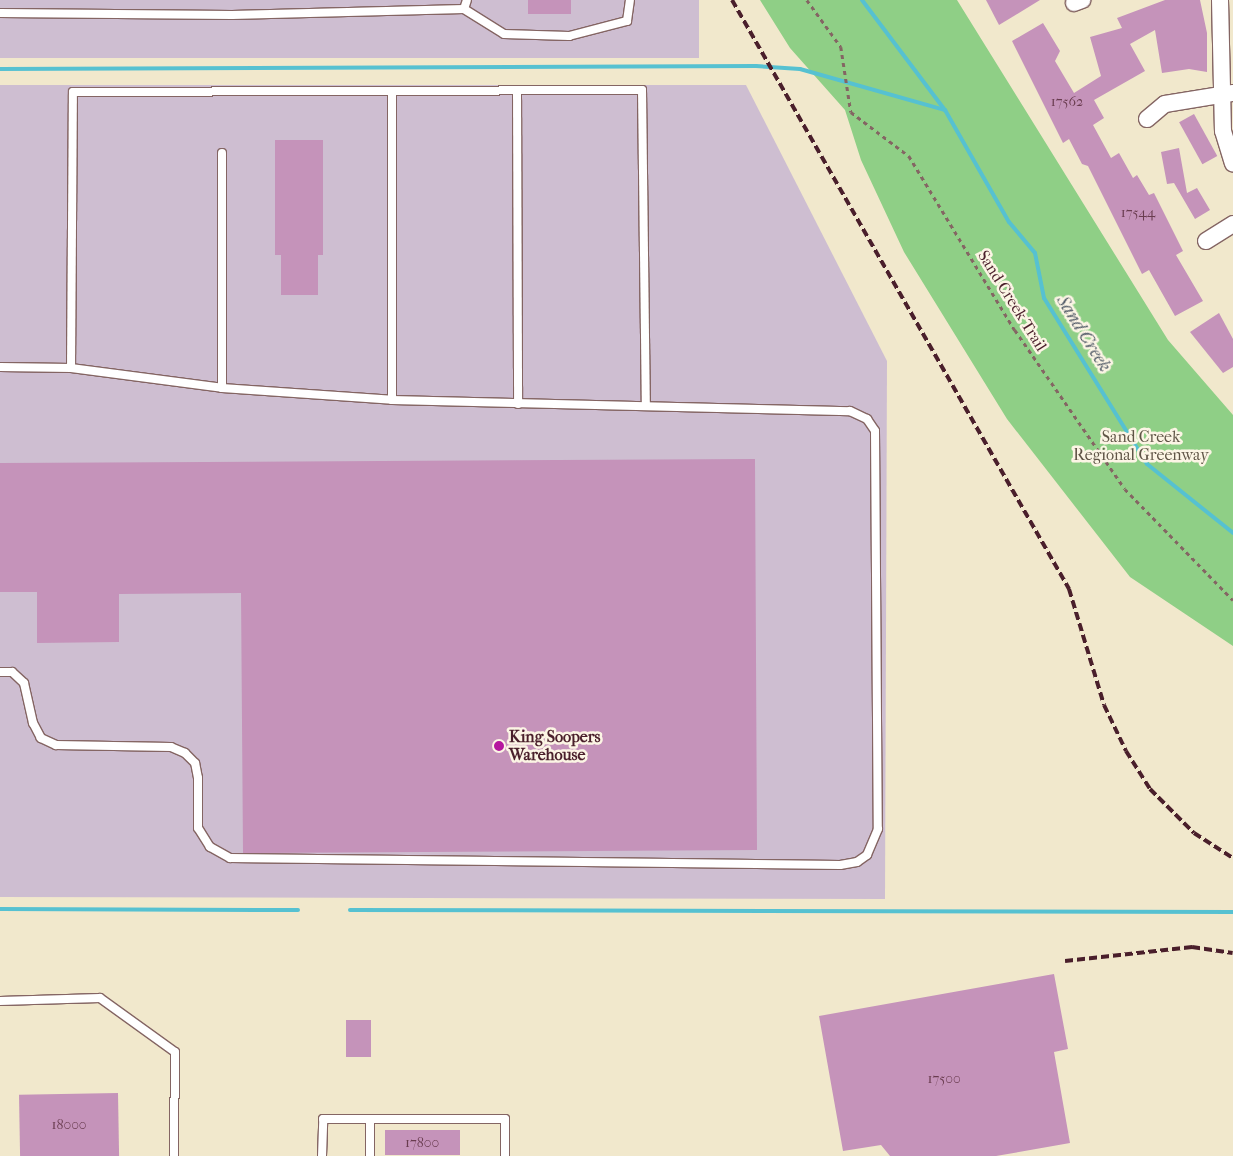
<!DOCTYPE html>
<style>
body{margin:0}
#map{position:relative;width:1233px;height:1156px;overflow:hidden;background:#f1e8cc;font-family:"IM FELL French Canon",serif}
div>[style]{position:absolute}
.industrial>*{inset:0;background:#cebed1;transform-origin:0 0}
.green>*{inset:0;background:#8fcf86}
.stream>*{height:4px;margin:-2px;padding:0 2px;transform-origin:2px;border-radius:2px;background:#56c1d1}
.building>*{inset:0;background:#c593ba;transform-origin:0 0}
.path>*{height:2.5px;margin-top:-1.25px;transform-origin:0;background:repeating-linear-gradient(90deg,#846563 0 4px,transparent 0 8px)}
.roads{filter:drop-shadow(1px 0 #846563) drop-shadow(-1px 0 #846563) drop-shadow(0 1px #846563) drop-shadow(0 -1px #846563)}
.service>*{height:8px;margin:-4px;padding:0 4px;transform-origin:4px;border-radius:4px;background:#fff}
.minor>*{height:16px;margin:-8px;padding:0 8px;transform-origin:8px;border-radius:8px;background:#fff}
.rail>*{height:4px;margin-top:-2px;transform-origin:0;background:repeating-linear-gradient(90deg,#4a1f2b 0 8px,transparent 0 12px)}
.dots>*{width:14px;height:14px;translate:-50% -50%;box-sizing:border-box;border:2px solid #fcf5e5;border-radius:50%}
span{translate:-50% -50%;white-space:nowrap;text-align:center;line-height:1.15;-webkit-text-stroke:5px #fcf5e5;paint-order:stroke}
.number-label{font-size:14px;color:#693c4f}
.number-label span{-webkit-text-stroke-width:0}
.street-label{font-size:16px;color:#4a1f2b}
.park-label{font-size:16px;color:#5f5446}
.poi-label{font-size:16px;color:#4a1f2b;font-weight:700}
.left{translate:0 -50%;text-align:left}
.water-label{font-size:18px;color:#4e5865;font-style:italic}
</style>
<div id="map">
<div class="industrial">
<div style="left:0;top:0;width:699px;height:58px"></div>
<div style="clip-path:polygon(0 85px,746px 85px,887px 361px,885px 899px,0 897px)"></div>
</div>
<div class="green">
<div style="clip-path:polygon(760px 0,957px 0,1168px 340px,1233px 415px,1233px 646px,1130px 577px,1007px 419px,904px 252px,861px 160px,845px 110px,790px 48px)"></div>
</div>
<div class="stream">
<div style="left:862px;top:0;width:138px;rotate:53deg"></div>
<div style="left:945px;top:110px;width:129px;rotate:60.3deg"></div>
<div style="left:1009px;top:222px;width:40px;rotate:50deg"></div>
<div style="left:1035px;top:253px;width:46px;rotate:78.7deg"></div>
<div style="left:1044px;top:298px;width:195px;rotate:58.2deg"></div>
<div style="left:1147px;top:464px;width:110px;rotate:38.7deg"></div>
<div style="left:0;top:69px;width:756px;rotate:-0.23deg"></div>
<div style="left:756px;top:66px;width:44px;rotate:3.9deg"></div>
<div style="left:800px;top:69px;width:151px;rotate:15.8deg"></div>
<div style="left:0;top:909px;width:298px;rotate:0.2deg"></div>
<div style="left:350px;top:910px;width:883px;rotate:0.13deg"></div>
</div>
<div class="building">
<div style="left:528px;top:0;width:43px;height:14px"></div>
<div style="clip-path:polygon(986px 0,1040px 0,999px 25px)"></div>
<div style="clip-path:polygon(1165px 0,1200px 0,1207px 33px,1207px 72px,1189px 69px,1162px 73px,1155px 30px,1130px 44px,1145px 71px,1094px 100px,1104px 118px,1093px 125px,1111px 158px,1119px 153px,1133px 178px,1137px 175px,1149px 195px,1154px 193px,1183px 251px,1176px 255px,1203px 301px,1175px 316px,1149px 270px,1142px 274px,1088px 166px,1082px 164px,1069px 139px,1063px 143px,1012px 41px,1043px 23px,1060px 51px,1055px 61px,1074px 93px,1101px 76px,1090px 37px,1122px 28px,1117px 18px)"></div>
<div style="left:1194px;top:114px;width:48px;height:17px;rotate:61deg"></div>
<div style="clip-path:polygon(275px 140px,323px 140px,323px 255px,318px 255px,318px 295px,281px 295px,281px 255px,275px 255px)"></div>
<div style="clip-path:polygon(1179px 148px,1187px 193px,1197px 188px,1210px 210px,1195px 219px,1174px 183px,1167px 184px,1161px 152px)"></div>
<div style="clip-path:polygon(1219px 313px,1233px 339px,1233px 367px,1223px 373px,1190px 332px)"></div>
<div style="clip-path:polygon(755px 459px,757px 850px,243px 853px,241px 593px,119px 594px,119px 642px,37px 643px,37px 592px,0 592px,0 463px)"></div>
<div style="clip-path:polygon(1054px 974px,1068px 1049px,1054px 1052px,1070px 1143px,996px 1156px,890px 1156px,881px 1145px,843px 1151px,819px 1016px)"></div>
<div style="left:346px;top:1020px;width:25px;height:37px"></div>
<div style="left:118px;top:1093px;width:63px;height:99px;rotate:89deg"></div>
<div style="left:385px;top:1130px;width:75px;height:25px"></div>
</div>
<div class="path">
<div style="left:807px;top:0;width:58px;rotate:54.1deg"></div>
<div style="left:841px;top:47px;width:66px;rotate:81.3deg"></div>
<div style="left:851px;top:112px;width:73px;rotate:37.2deg"></div>
<div style="left:909px;top:156px;width:204px;rotate:58.7deg"></div>
<div style="left:1015px;top:330px;width:193px;rotate:55.3deg"></div>
<div style="left:1125px;top:489px;width:155px;rotate:45.8deg"></div>
</div>
<div class="roads">
<div class="service">
<div style="left:464px;top:9px;width:47px;rotate:32deg"></div>
<div style="left:504px;top:34px;width:65px;rotate:1.8deg"></div>
<div style="left:569px;top:36px;width:60px;rotate:-14.5deg"></div>
<div style="left:627px;top:21px;width:21px;rotate:-82deg"></div>
<div style="left:0;top:13px;width:232px;rotate:0.5deg"></div>
<div style="left:232px;top:15px;width:232px;rotate:-1.5deg"></div>
<div style="left:464px;top:9px;width:9px;rotate:-72deg"></div>
<div style="left:517px;top:90px;width:314px;rotate:89.8deg"></div>
<div style="left:392px;top:91px;width:309px;rotate:90deg"></div>
<div style="left:222px;top:153px;width:235px;rotate:90deg"></div>
<div style="left:0;top:367px;width:71px;rotate:0.8deg"></div>
<div style="left:71px;top:368px;width:152px;rotate:7.5deg"></div>
<div style="left:222px;top:388px;width:170px;rotate:4deg"></div>
<div style="left:392px;top:400px;width:458px;rotate:1.4deg"></div>
<div style="left:850px;top:411px;width:19px;rotate:25deg"></div>
<div style="left:867px;top:419px;width:14px;rotate:56deg"></div>
<div style="left:875px;top:431px;width:398px;rotate:89.6deg"></div>
<div style="left:878px;top:829px;width:28px;rotate:113deg"></div>
<div style="left:867px;top:855px;width:12px;rotate:145deg"></div>
<div style="left:857px;top:862px;width:17px;rotate:170deg"></div>
<div style="left:840px;top:865px;width:610px;rotate:-179.34deg"></div>
<div style="left:230px;top:858px;width:23px;rotate:-151deg"></div>
<div style="left:210px;top:847px;width:22px;rotate:-122deg"></div>
<div style="left:198px;top:828px;width:50px;rotate:-90deg"></div>
<div style="left:198px;top:778px;width:15px;rotate:-101deg"></div>
<div style="left:195px;top:763px;width:14px;rotate:-135deg"></div>
<div style="left:185px;top:753px;width:15px;rotate:-157deg"></div>
<div style="left:171px;top:747px;width:115px;rotate:-179deg"></div>
<div style="left:56px;top:745px;width:17px;rotate:-155deg"></div>
<div style="left:41px;top:738px;width:17px;rotate:-118deg"></div>
<div style="left:33px;top:723px;width:41px;rotate:-102.7deg"></div>
<div style="left:24px;top:683px;width:16px;rotate:-137deg"></div>
<div style="left:12px;top:672px;width:12px;rotate:180deg"></div>
<div style="left:71px;top:368px;width:276px;rotate:-89.6deg"></div>
<div style="left:73px;top:92px;width:569px;rotate:-0.2deg"></div>
<div style="left:642px;top:90px;width:316px;rotate:89.3deg"></div>
<div style="left:0;top:1001px;width:100px;rotate:-1.7deg"></div>
<div style="left:100px;top:998px;width:92px;rotate:35.8deg"></div>
<div style="left:175px;top:1052px;width:104px;rotate:90.6deg"></div>
<div style="left:370px;top:1119px;width:37px;rotate:90deg"></div>
<div style="left:322px;top:1156px;width:37px;rotate:-88deg"></div>
<div style="left:323px;top:1119px;width:182px"></div>
<div style="left:505px;top:1119px;width:37px;rotate:90deg"></div>
</div>
<div class="minor">
<div style="left:1220px;top:0;width:131px;rotate:88.7deg"></div>
<div style="left:1223px;top:131px;width:34px;rotate:73deg"></div>
<div style="left:1074px;top:3px;width:9px;rotate:-21deg"></div>
<div style="left:1147px;top:119px;width:23px;rotate:-40deg"></div>
<div style="left:1165px;top:104px;width:69px;rotate:-9.2deg"></div>
<div style="left:1206px;top:241px;width:32px;rotate:-32deg"></div>
</div>
</div>
<div class="rail">
<div style="left:732px;top:0;width:679px;rotate:60.22deg"></div>
<div style="left:1069px;top:589px;width:121px;rotate:73.2deg"></div>
<div style="left:1104px;top:705px;width:51px;rotate:64.4deg"></div>
<div style="left:1126px;top:751px;width:45px;rotate:57.7deg"></div>
<div style="left:1150px;top:789px;width:62px;rotate:45deg"></div>
<div style="left:1194px;top:833px;width:46px;rotate:32.7deg"></div>
<div style="left:1065px;top:961px;width:128px;rotate:-6.3deg"></div>
<div style="left:1192px;top:947px;width:41px;rotate:8.3deg"></div>
</div>
<div class="dots">
<div style="left:499px;top:746px;background:#b5179e"></div>
</div>
<div class="number-label">
<span style="left:1067px;top:102px">17562</span>
<span style="left:1138px;top:213px">17544</span>
<span style="left:944px;top:1079px">17500</span>
<span style="left:69px;top:1125px">18000</span>
<span style="left:422px;top:1143px">17800</span>
</div>
<div class="street-label">
<span style="left:1012px;top:301px;rotate:58deg">Sand Creek Trail</span>
</div>
<div class="park-label">
<span style="left:1141px;top:446px">Sand Creek<br>Regional Greenway</span>
</div>
<div class="poi-label">
<span class="left" style="left:509px;top:746px">King Soopers<br>Warehouse</span>
</div>
<div class="water-label">
<span style="left:1083px;top:334px;rotate:58deg">Sand Creek</span>
</div>
</div>
